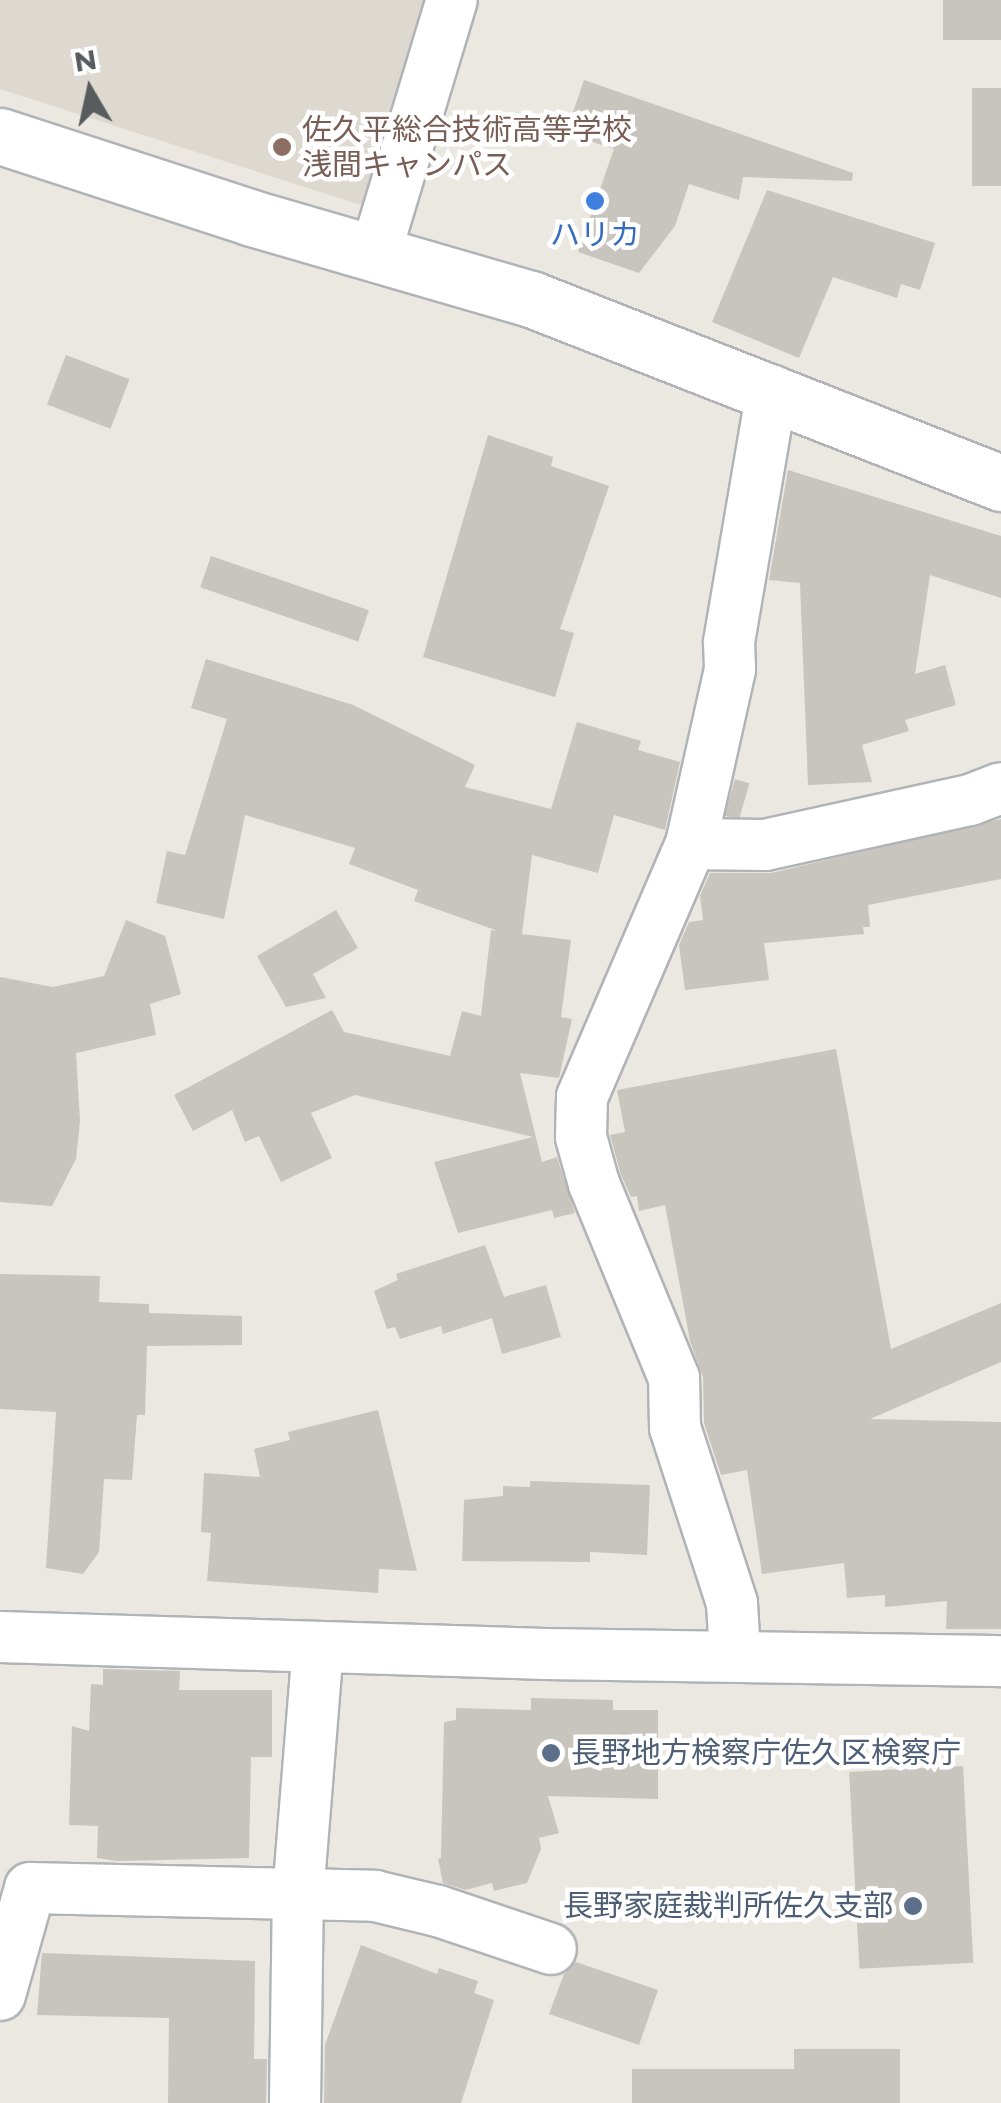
<!DOCTYPE html>
<meta charset="utf-8">
<style>
body{margin:0}
#map{position:relative;width:1001px;height:2103px;overflow:hidden;background:#eae8e0;font-family:Montserrat,"Noto Sans JP",sans-serif}
div>[style]{position:absolute}
.education>*{inset:0;background:#ddd9d1}
.building>*{inset:0;background:#c8c4be;transform-origin:0 0}
.roads{filter:drop-shadow(2px 0 #b1b3b6) drop-shadow(-2px 0 #b1b3b6) drop-shadow(0 2px #b1b3b6) drop-shadow(0 -2px #b1b3b6)}
.minor>*{height:50px;margin:-25px;padding:0 25px;transform-origin:25px;border-radius:25px;background:#fff}
.tertiary>*{height:55px;margin:-27.5px;padding:0 27.5px;transform-origin:27.5px;border-radius:27.5px;background:#fff}
.dots>*{width:28px;height:28px;translate:-50% -50%;box-sizing:border-box;border:5px solid #fff;border-radius:50%}
span{translate:-50% -50%;white-space:nowrap;text-align:center;line-height:1.15;-webkit-text-stroke:9px #fff;paint-order:stroke}
.education-label{font-size:30px;color:#785e54}
.left{translate:0 -50%;text-align:left}
.shop-label{font-size:30px;color:#366cbe}
.service-label{font-size:30px;color:#4e5e75}
.right{translate:-100% -50%;text-align:right}
.north{position:absolute;left:40px;top:40px;width:100px;height:100px;-webkit-text-stroke:8px #fff;paint-order:stroke;rotate:351deg;font-size:28px;font-weight:700;line-height:40px;text-align:center;color:#595c5f}
.north::after{content:'';display:block;margin:auto;width:35px;height:45px;background:#595c5f;clip-path:polygon(50% 0,100% 100%,50% 72%,0 100%)}
</style>
<div id="map">
<div class="education">
<div style="clip-path:polygon(0 0,429px 0,364px 206px,0 89px)"></div>
</div>
<div class="building">
<div style="left:943px;top:0;width:58px;height:40px"></div>
<div style="clip-path:polygon(584px 80px,853px 173px,852px 181px,743px 177px,739px 200px,689px 184px,675px 226px,639px 273px,578px 252px,614px 149px,566px 133px)"></div>
<div style="left:972px;top:88px;width:29px;height:98px"></div>
<div style="clip-path:polygon(767px 190px,935px 243px,920px 290px,901px 284px,897px 298px,833px 277px,799px 358px,712px 322px)"></div>
<div style="left:66px;top:355px;width:68px;height:53px;rotate:21deg"></div>
<div style="clip-path:polygon(488px 435px,553px 457px,551px 466px,609px 486px,560px 629px,574px 633px,555px 697px,423px 657px)"></div>
<div style="clip-path:polygon(788px 470px,1001px 536px,1001px 598px,930px 575px,915px 674px,945px 665px,956px 705px,905px 720px,909px 731px,862px 745px,872px 782px,808px 785px,800px 583px,769px 580px)"></div>
<div style="left:211px;top:556px;width:167px;height:33px;rotate:19deg"></div>
<div style="clip-path:polygon(206px 659px,353px 705px,475px 765px,465px 787px,551px 809px,577px 722px,641px 741px,638px 750px,680px 762px,665px 830px,614px 815px,598px 873px,532px 855px,522px 934px,571px 940px,561px 1017px,572px 1019px,559px 1078px,520px 1073px,542px 1162px,557px 1157px,575px 1213px,554px 1218px,552px 1210px,458px 1233px,434px 1162px,533px 1137px,355px 1095px,311px 1113px,332px 1158px,281px 1182px,259px 1136px,245px 1142px,232px 1110px,193px 1131px,174px 1095px,332px 1010px,344px 1032px,450px 1056px,462px 1011px,481px 1016px,491px 930px,498px 931px,414px 901px,418px 890px,349px 864px,355px 848px,245px 815px,224px 919px,156px 903px,167px 851px,185px 855px,227px 719px,191px 708px)"></div>
<div style="left:735px;top:779px;width:15px;height:38px;rotate:16deg"></div>
<div style="clip-path:polygon(1001px 819px,1001px 879px,868px 905px,870px 927px,863px 927px,864px 934px,764px 943px,769px 980px,685px 990px,679px 945px,689px 922px,703px 920px,700px 896px,710px 873px,771px 873px)"></div>
<div style="clip-path:polygon(336px 910px,358px 948px,313px 974px,326px 998px,286px 1007px,257px 956px)"></div>
<div style="clip-path:polygon(126px 920px,165px 936px,181px 994px,150px 1004px,156px 1035px,76px 1053px,80px 1121px,76px 1159px,52px 1206px,0 1202px,0 977px,53px 987px,104px 976px)"></div>
<div style="clip-path:polygon(836px 1049px,891px 1349px,1001px 1303px,1001px 1362px,870px 1419px,1001px 1422px,1001px 1629px,946px 1629px,947px 1601px,885px 1607px,885px 1595px,847px 1598px,844px 1563px,762px 1574px,747px 1470px,721px 1475px,704px 1423px,703px 1377px,690px 1341px,665px 1205px,639px 1211px,637px 1196px,631px 1197px,621px 1175px,610px 1135px,625px 1132px,617px 1090px)"></div>
<div style="clip-path:polygon(485px 1245px,504px 1297px,546px 1285px,561px 1337px,502px 1354px,492px 1318px,443px 1334px,441px 1326px,400px 1339px,395px 1327px,387px 1329px,374px 1291px,398px 1280px,396px 1274px)"></div>
<div style="clip-path:polygon(0 1274px,100px 1276px,99px 1302px,149px 1304px,149px 1313px,242px 1316px,242px 1345px,147px 1346px,145px 1415px,137px 1415px,132px 1480px,104px 1479px,99px 1552px,83px 1574px,46px 1568px,56px 1412px,0 1409px)"></div>
<div style="clip-path:polygon(378px 1410px,417px 1571px,379px 1569px,378px 1593px,207px 1581px,211px 1533px,201px 1532px,204px 1473px,260px 1477px,254px 1449px,290px 1440px,288px 1432px)"></div>
<div style="clip-path:polygon(530px 1481px,650px 1485px,647px 1555px,590px 1552px,590px 1562px,462px 1561px,464px 1500px,503px 1496px,503px 1486px,530px 1487px)"></div>
<div style="clip-path:polygon(103px 1669px,180px 1671px,179px 1690px,272px 1690px,272px 1757px,251px 1757px,249px 1858px,116px 1861px,97px 1858px,98px 1826px,69px 1825px,72px 1726px,89px 1731px,91px 1684px,103px 1685px)"></div>
<div style="clip-path:polygon(531px 1698px,613px 1700px,613px 1710px,658px 1710px,658px 1799px,548px 1796px,559px 1833px,539px 1838px,541px 1849px,527px 1883px,494px 1891px,492px 1883px,465px 1890px,443px 1883px,438px 1859px,441px 1858px,444px 1722px,456px 1720px,456px 1708px,531px 1710px)"></div>
<div style="left:963px;top:1766px;width:197px;height:114px;rotate:87deg"></div>
<div style="clip-path:polygon(361px 1945px,437px 1974px,439px 1968px,478px 1981px,474px 1993px,494px 2000px,461px 2103px,324px 2103px,325px 2045px)"></div>
<div style="clip-path:polygon(42px 1953px,255px 1961px,254px 2059px,267px 2059px,266px 2103px,168px 2103px,169px 2018px,37px 2015px)"></div>
<div style="clip-path:polygon(576px 1962px,658px 1990px,639px 2045px,549px 2014px,564px 1974px)"></div>
<div style="clip-path:polygon(794px 2049px,900px 2049px,900px 2103px,632px 2103px,632px 2069px,794px 2069px)"></div>
</div>
<div class="roads">
<div class="minor">
<div style="left:376px;top:251px;width:262px;rotate:-73.2deg"></div>
<div style="left:691px;top:844px;width:74px;rotate:0.8deg"></div>
<div style="left:765px;top:845px;width:210px;rotate:-12.4deg"></div>
<div style="left:970px;top:800px;width:33px;rotate:-21deg"></div>
<div style="left:0;top:1637px;width:546px;rotate:1.78deg"></div>
<div style="left:546px;top:1654px;width:455px;rotate:0.9deg"></div>
<div style="left:735px;top:1654px;width:51px;rotate:-93.4deg"></div>
<div style="left:732px;top:1603px;width:184px;rotate:-108deg"></div>
<div style="left:675px;top:1428px;width:50px;rotate:-91.1deg"></div>
<div style="left:674px;top:1378px;width:210px;rotate:-112.4deg"></div>
<div style="left:594px;top:1184px;width:49px;rotate:-105.5deg"></div>
<div style="left:581px;top:1137px;width:40px;rotate:-88.6deg"></div>
<div style="left:582px;top:1097px;width:275px;rotate:-66.7deg"></div>
<div style="left:691px;top:844px;width:179px;rotate:-77.4deg"></div>
<div style="left:730px;top:669px;width:27px;rotate:-92deg"></div>
<div style="left:729px;top:642px;width:255px;rotate:-80.3deg"></div>
<div style="left:0;top:1995px;width:111px;rotate:-74.3deg"></div>
<div style="left:30px;top:1888px;width:345px;rotate:1.3deg"></div>
<div style="left:375px;top:1896px;width:65px;rotate:13.4deg"></div>
<div style="left:438px;top:1911px;width:119px;rotate:18.6deg"></div>
<div style="left:295px;top:2103px;width:208px;rotate:-89.2deg"></div>
<div style="left:298px;top:1895px;width:248px;rotate:-85.4deg"></div>
</div>
<div class="tertiary">
<div style="left:0;top:136px;width:265px;rotate:18deg"></div>
<div style="left:252px;top:218px;width:291px;rotate:16.2deg"></div>
<div style="left:531px;top:299px;width:505px;rotate:21.38deg"></div>
</div>
</div>
<div class="dots">
<div style="left:282px;top:147px;background:#8d6e63"></div>
<div style="left:595px;top:201px;background:#3f7fe0"></div>
<div style="left:551px;top:1753px;background:#5c6f8a"></div>
<div style="left:913px;top:1906px;background:#5c6f8a"></div>
</div>
<div class="education-label">
<span class="left" style="left:302px;top:147px">佐久平総合技術高等学校<br>浅間キャンパス</span>
</div>
<div class="shop-label">
<span style="left:595px;top:235px">ハリカ</span>
</div>
<div class="service-label">
<span class="left" style="left:571px;top:1753px">長野地方検察庁佐久区検察庁</span>
<span class="right" style="left:893px;top:1906px">長野家庭裁判所佐久支部</span>
</div>
<div class="north">N</div>
</div>
